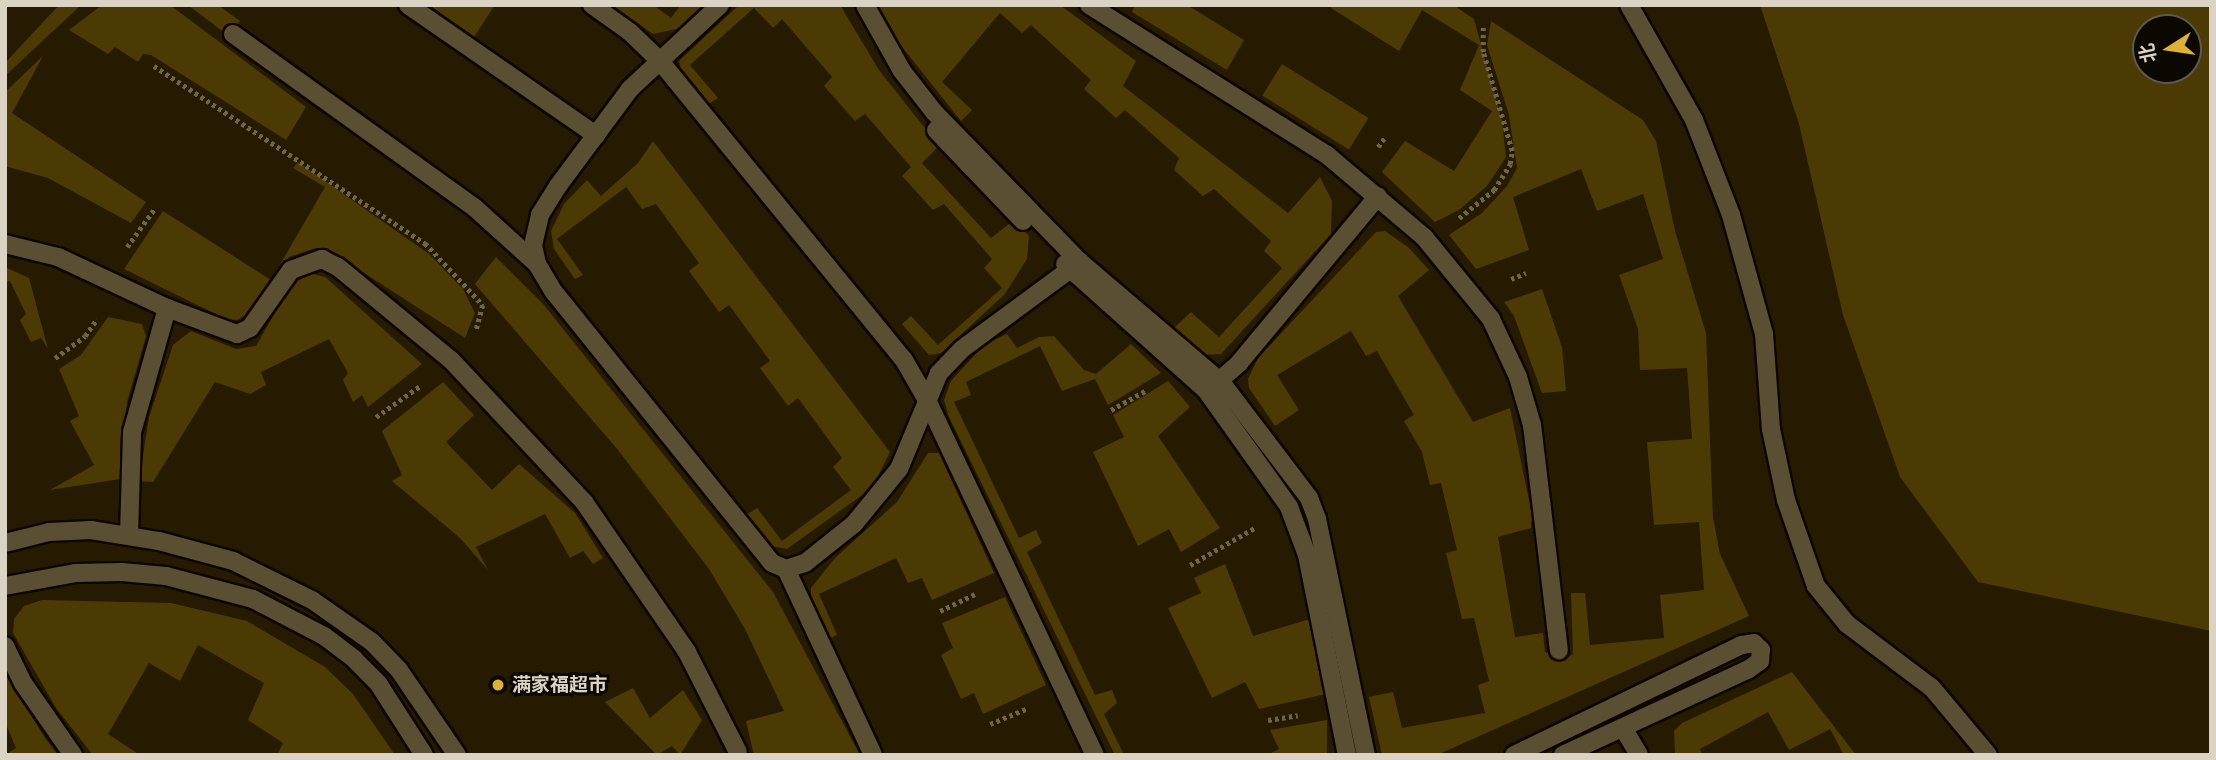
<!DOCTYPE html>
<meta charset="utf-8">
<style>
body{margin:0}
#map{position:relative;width:2216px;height:760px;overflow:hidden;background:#261b01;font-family:"Roboto Condensed","Noto Sans SC",sans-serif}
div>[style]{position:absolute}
.green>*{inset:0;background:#4c3a05;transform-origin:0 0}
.path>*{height:4.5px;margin-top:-2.25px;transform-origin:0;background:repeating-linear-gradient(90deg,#6e654f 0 3.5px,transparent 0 7px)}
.roads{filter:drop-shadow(2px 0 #0f0500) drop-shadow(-2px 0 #0f0500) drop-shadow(0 2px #0f0500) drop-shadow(0 -2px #0f0500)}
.minor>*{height:18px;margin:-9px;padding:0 9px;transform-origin:9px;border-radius:9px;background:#5b4f33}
.dots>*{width:19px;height:19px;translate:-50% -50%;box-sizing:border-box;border:4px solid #0b0701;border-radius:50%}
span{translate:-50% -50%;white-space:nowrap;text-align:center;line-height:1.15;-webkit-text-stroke:6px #0b0701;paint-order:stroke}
.poi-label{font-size:19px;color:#dbd4c5;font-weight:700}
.left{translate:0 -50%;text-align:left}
.frame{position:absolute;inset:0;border:7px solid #dbd4c5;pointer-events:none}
.north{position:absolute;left:2132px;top:14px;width:70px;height:70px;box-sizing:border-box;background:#0b0701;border:2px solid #5e594f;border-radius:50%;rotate:258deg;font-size:19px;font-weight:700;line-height:28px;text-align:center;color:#dbd4c5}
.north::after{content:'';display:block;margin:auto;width:24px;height:32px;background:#dfb034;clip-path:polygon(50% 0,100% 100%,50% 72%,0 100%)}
</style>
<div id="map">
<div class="green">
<div style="clip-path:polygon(59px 5px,81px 5px,5px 76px,5px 63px)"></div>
<div style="clip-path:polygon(102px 5px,170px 5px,306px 107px,286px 140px,151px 55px,143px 54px,138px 62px,115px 47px,108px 54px,69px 30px)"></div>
<div style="clip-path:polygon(188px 5px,218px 5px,240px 21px,230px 37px)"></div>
<div style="clip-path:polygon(429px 5px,495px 5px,474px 37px)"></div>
<div style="clip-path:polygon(612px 5px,653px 5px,671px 18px,681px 5px,706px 5px,681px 28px,653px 34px)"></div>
<div style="clip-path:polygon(739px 5px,840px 5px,879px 70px,939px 146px,922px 163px,991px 238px,1014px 220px,1029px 236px,1027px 259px,1005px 294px,941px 353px,929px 355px,902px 324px,911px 316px,938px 345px,1002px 288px,984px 268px,992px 259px,944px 204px,933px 210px,902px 176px,911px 167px,865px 114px,855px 121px,824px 86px,832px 77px,782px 19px,773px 28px,754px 8px,690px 65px,718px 98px,708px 104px,683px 77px,679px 61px)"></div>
<div style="clip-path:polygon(878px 5px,1060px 5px,1136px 61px,1123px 86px,1288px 213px,1320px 177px,1332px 201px,1331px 234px,1221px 354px,1199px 355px,1173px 329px,1191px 312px,1219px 337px,1282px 268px,1264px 251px,1271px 241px,1214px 189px,1203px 196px,1174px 170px,1179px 158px,1125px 110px,1116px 118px,1084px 89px,1091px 80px,1031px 25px,1022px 33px,1000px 13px,942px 82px,972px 110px,961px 121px,887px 28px)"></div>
<div style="clip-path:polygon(1135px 5px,1187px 5px,1244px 40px,1227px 70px,1132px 12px)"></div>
<div style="clip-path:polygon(1332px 5px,1453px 5px,1474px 19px,1502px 121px,1506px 157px,1487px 186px,1459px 210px,1435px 222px,1382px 172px,1405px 141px,1454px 171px,1492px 111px,1460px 90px,1479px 45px,1422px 10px,1399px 51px,1331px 8px)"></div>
<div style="clip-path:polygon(evenodd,1760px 5px,2211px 5px,2211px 631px,1978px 582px,1900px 477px,1843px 315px,1799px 124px,1760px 5px,2146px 28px,2188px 28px,2188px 70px,2146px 70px,2146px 28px)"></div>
<div style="clip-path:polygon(1491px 21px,1643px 120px,1656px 141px,1675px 231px,1706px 333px,1713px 518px,1720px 554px,1749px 616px,1437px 755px,1382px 755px,1369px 697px,1393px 692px,1402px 728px,1485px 713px,1478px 685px,1489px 681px,1474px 618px,1462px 619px,1446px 553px,1457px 550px,1441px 483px,1430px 485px,1422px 452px,1404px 421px,1414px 415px,1377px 351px,1366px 356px,1351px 331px,1277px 375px,1299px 410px,1275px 426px,1249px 388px,1248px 379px,1258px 358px,1376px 232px,1385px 231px,1408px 247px,1429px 270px,1398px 296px,1473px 422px,1510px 408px,1532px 515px,1531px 528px,1498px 537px,1515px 637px,1543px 633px,1545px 652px,1565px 659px,1573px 654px,1571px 593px,1585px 593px,1590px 645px,1664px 638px,1660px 595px,1704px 590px,1699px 522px,1654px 525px,1647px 442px,1692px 439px,1687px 368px,1640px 370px,1638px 329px,1619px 275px,1663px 259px,1643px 194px,1597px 211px,1581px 169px,1513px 197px,1529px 250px,1476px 269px,1449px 235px,1482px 213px,1507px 186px,1517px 168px,1509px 115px,1487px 45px)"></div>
<div style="clip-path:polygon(43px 56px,12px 113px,146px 202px,131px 223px,48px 178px,5px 166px,5px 92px)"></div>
<div style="left:1282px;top:64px;width:102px;height:37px;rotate:32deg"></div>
<div style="clip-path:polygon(653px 141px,890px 452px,872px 488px,787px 549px,766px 545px,746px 515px,757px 508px,782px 541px,851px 490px,833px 467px,842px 458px,798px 398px,788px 406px,760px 368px,770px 361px,729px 305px,719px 312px,689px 271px,699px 263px,656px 204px,642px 209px,626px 187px,557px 239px,583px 275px,575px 279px,554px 249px,551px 231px,564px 204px,587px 180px,601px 196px,638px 163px)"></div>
<div style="clip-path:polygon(298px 162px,429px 254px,463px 289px,475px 313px,465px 338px,333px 253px,316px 248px,289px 257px,254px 310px,237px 320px,226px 319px,124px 269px,163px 211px,271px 280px,325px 187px,293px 168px)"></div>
<div style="clip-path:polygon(496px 257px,544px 305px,773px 592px,860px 755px,754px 755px,746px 721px,784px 711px,745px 629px,709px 569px,618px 450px,475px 284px)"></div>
<div style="clip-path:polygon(5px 267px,29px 278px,48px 349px,41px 338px,31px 342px,20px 320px,26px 314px,10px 281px,5px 282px)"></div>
<div style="clip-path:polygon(313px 274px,325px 277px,422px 364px,368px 407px,362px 395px,353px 402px,343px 380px,348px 373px,329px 339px,261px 372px,266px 385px,250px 394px,215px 382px,153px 482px,139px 481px,149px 417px,173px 345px,191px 331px,236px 349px,256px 346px,292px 283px)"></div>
<div style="clip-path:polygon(1542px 289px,1562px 347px,1566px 391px,1542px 393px,1514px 316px,1504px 302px)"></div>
<div style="clip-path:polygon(108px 317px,142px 324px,146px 336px,127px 402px,120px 479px,50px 490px,94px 465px,70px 421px,79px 416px,59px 369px,81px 355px)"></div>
<div style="clip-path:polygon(1007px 334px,1017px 348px,1039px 337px,1054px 336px,1084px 370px,1096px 374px,1131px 344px,1161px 373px,1108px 405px,1095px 379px,1062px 391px,1040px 346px,966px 382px,971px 395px,954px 402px,1019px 538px,1036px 530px,1042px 543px,1027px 552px,1095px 695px,1112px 690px,1117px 703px,1104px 714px,1124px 755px,1115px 755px,949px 417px,944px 400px,951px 381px,985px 344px)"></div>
<div style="clip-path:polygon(1168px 381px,1190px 407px,1158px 436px,1220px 528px,1181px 552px,1169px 529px,1138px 546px,1093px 452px,1124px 437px,1113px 415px)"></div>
<div style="clip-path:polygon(443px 382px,474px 415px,446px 442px,492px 490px,519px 464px,575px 513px,603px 558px,593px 564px,583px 551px,570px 558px,545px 514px,476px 547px,488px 570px,460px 538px,392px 481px,402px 475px,382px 431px)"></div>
<div style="clip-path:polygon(928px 453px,939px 453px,994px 573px,932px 600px,922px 578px,908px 583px,896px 558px,819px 594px,837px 635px,827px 640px,811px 601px,811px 588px,835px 558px,897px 502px)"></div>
<div style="clip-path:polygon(1225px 564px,1253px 636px,1310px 619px,1326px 694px,1259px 709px,1245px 682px,1212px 698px,1168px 608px,1201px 593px,1194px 578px)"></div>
<div style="clip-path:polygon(1005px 597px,1046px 685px,983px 714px,974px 693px,961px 699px,941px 655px,953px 648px,942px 623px)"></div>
<div style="clip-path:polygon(42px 600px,171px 603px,247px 621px,325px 667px,353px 694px,395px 755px,277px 755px,283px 743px,248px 720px,264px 683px,198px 645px,180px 681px,149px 663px,108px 734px,140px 755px,93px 755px,56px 708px,13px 633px,14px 619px,24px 606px)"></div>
<div style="clip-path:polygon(1792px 672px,1856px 755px,1844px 755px,1830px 729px,1789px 750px,1768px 712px,1700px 749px,1702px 755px,1675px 755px,1674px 731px,1682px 723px)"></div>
<div style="clip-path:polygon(5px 673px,45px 738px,58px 755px,5px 755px,16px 748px,5px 722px)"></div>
<div style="clip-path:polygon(633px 688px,650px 718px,683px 690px,702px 720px,680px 755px,672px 746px,657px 755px,605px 702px)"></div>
<div style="clip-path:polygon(1327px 720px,1327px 755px,1267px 755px,1279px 749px,1270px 730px)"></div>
</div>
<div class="path">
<div style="left:154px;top:66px;width:324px;rotate:33.2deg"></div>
<div style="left:425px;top:243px;width:85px;rotate:46.9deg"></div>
<div style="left:483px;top:305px;width:27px;rotate:105deg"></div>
<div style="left:1378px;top:147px;width:12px;rotate:-55deg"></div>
<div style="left:1459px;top:218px;width:45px;rotate:-38.7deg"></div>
<div style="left:1494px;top:190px;width:31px;rotate:-58deg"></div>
<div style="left:1510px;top:164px;width:13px;rotate:-81deg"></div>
<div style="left:1512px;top:151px;width:103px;rotate:-106.3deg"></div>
<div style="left:1483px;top:52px;width:28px;rotate:-90deg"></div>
<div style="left:127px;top:247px;width:48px;rotate:-54.3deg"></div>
<div style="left:1511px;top:279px;width:16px;rotate:-22deg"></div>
<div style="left:55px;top:358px;width:37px;rotate:-36deg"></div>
<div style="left:85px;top:336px;width:21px;rotate:-55deg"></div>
<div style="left:1111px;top:410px;width:41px;rotate:-29.1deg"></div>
<div style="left:376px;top:417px;width:54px;rotate:-35.2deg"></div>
<div style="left:1190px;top:565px;width:76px;rotate:-29.9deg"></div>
<div style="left:940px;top:611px;width:41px;rotate:-25.9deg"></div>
<div style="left:1268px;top:720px;width:30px;rotate:-9deg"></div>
<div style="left:990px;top:724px;width:41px;rotate:-22.8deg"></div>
</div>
<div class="roads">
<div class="minor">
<div style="left:408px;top:5px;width:229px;rotate:34.7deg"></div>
<div style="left:592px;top:5px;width:47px;rotate:35.4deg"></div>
<div style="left:630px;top:32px;width:42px;rotate:44deg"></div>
<div style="left:660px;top:61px;width:386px;rotate:50.8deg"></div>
<div style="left:904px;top:360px;width:46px;rotate:60.1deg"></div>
<div style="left:927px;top:400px;width:393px;rotate:64.7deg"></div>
<div style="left:720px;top:5px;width:123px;rotate:137deg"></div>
<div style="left:630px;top:89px;width:121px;rotate:126.6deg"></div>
<div style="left:558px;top:186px;width:34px;rotate:122deg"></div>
<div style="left:540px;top:215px;width:31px;rotate:103deg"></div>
<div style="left:533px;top:245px;width:19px;rotate:78deg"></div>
<div style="left:537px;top:264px;width:33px;rotate:59deg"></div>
<div style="left:554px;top:292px;width:348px;rotate:51.2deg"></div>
<div style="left:772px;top:563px;width:15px;rotate:23deg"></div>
<div style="left:786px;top:569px;width:20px;rotate:-18deg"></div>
<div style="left:805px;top:563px;width:63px;rotate:-38.5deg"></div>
<div style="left:854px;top:524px;width:71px;rotate:-50.7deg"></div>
<div style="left:899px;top:469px;width:104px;rotate:-67.4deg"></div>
<div style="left:939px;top:373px;width:33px;rotate:-46deg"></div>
<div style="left:962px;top:349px;width:147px;rotate:-36.4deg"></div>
<div style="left:865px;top:5px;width:76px;rotate:60.7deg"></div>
<div style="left:902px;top:71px;width:52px;rotate:52deg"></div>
<div style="left:934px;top:112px;width:209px;rotate:45.8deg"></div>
<div style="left:1080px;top:262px;width:185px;rotate:40.4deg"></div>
<div style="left:1221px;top:382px;width:146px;rotate:52.8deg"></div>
<div style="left:1309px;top:498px;width:22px;rotate:69deg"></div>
<div style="left:1317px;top:519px;width:241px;rotate:78.3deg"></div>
<div style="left:1089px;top:5px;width:281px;rotate:32.2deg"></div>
<div style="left:1327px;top:155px;width:127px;rotate:40.2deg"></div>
<div style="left:1424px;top:237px;width:106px;rotate:50.7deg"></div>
<div style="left:1491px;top:319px;width:64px;rotate:65deg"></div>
<div style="left:1518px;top:377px;width:50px;rotate:73.7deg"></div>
<div style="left:1532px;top:425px;width:227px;rotate:83.2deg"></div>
<div style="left:1629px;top:5px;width:132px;rotate:60.5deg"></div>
<div style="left:1694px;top:120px;width:102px;rotate:68.7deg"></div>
<div style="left:1731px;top:215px;width:123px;rotate:74.5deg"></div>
<div style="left:1764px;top:334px;width:95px;rotate:85.8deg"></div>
<div style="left:1771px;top:429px;width:73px;rotate:78.1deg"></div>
<div style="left:1786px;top:500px;width:91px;rotate:70.8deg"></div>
<div style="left:1816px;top:586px;width:49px;rotate:50.8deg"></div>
<div style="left:1847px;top:624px;width:106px;rotate:37deg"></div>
<div style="left:1932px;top:688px;width:87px;rotate:50.1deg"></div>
<div style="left:233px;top:34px;width:298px;rotate:35.7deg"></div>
<div style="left:475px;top:208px;width:84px;rotate:42.1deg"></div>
<div style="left:936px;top:130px;width:126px;rotate:46.3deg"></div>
<div style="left:5px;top:244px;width:55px;rotate:13.8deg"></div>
<div style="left:58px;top:257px;width:120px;rotate:25.1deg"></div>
<div style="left:167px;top:308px;width:75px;rotate:20.4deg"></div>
<div style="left:237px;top:334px;width:14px;rotate:-25deg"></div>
<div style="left:250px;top:328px;width:71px;rotate:-54.7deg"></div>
<div style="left:291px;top:270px;width:33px;rotate:-20deg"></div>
<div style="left:322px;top:259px;width:18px;rotate:27deg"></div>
<div style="left:338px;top:267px;width:146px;rotate:39.5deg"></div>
<div style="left:451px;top:360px;width:195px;rotate:46.9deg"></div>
<div style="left:584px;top:502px;width:182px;rotate:55.5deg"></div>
<div style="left:687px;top:652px;width:112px;rotate:63deg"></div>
<div style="left:1065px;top:264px;width:189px;rotate:41.8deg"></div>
<div style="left:1206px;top:390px;width:143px;rotate:54.6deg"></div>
<div style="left:1289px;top:507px;width:51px;rotate:69.4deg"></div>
<div style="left:1307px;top:555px;width:204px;rotate:78.7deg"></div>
<div style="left:1213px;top:386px;width:35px;rotate:-41deg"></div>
<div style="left:1239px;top:363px;width:217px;rotate:-50.2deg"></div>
<div style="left:129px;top:535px;width:103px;rotate:-88.3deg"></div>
<div style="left:132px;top:432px;width:129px;rotate:-74.2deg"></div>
<div style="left:5px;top:543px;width:45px;rotate:-14deg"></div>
<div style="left:49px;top:532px;width:42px;rotate:-2.7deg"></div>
<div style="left:91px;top:530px;width:69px;rotate:9.2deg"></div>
<div style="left:159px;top:541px;width:77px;rotate:15.1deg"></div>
<div style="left:233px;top:561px;width:88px;rotate:26.3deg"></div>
<div style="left:312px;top:600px;width:73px;rotate:35deg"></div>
<div style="left:372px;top:642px;width:39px;rotate:46deg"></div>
<div style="left:399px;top:670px;width:103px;rotate:55.7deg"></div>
<div style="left:786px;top:569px;width:205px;rotate:64.9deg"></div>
<div style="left:5px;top:586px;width:71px;rotate:-10.5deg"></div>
<div style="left:75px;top:573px;width:47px;rotate:-1.2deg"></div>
<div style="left:122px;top:572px;width:44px;rotate:5.2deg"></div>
<div style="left:166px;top:576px;width:90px;rotate:14.8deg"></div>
<div style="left:253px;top:599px;width:80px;rotate:27.5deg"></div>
<div style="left:324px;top:636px;width:38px;rotate:37deg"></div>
<div style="left:354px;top:659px;width:34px;rotate:45deg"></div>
<div style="left:378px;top:683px;width:85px;rotate:57.4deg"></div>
<div style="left:5px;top:646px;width:41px;rotate:64.1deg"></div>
<div style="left:23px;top:683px;width:88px;rotate:55.2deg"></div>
<div style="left:1623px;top:728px;width:31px;rotate:59deg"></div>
<div style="left:1514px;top:755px;width:253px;rotate:-25.8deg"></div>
<div style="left:1742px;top:645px;width:12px;rotate:-9deg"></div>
<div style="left:1754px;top:643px;width:10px;rotate:45deg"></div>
<div style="left:1761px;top:650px;width:11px;rotate:95deg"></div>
<div style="left:1760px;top:661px;width:14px;rotate:144deg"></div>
<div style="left:1749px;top:669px;width:205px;rotate:155.2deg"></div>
</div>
</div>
<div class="dots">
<div style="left:498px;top:685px;background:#dfb034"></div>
</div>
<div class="poi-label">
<span class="left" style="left:512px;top:685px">满家福超市</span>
</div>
<div class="frame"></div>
<div class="north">北</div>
</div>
